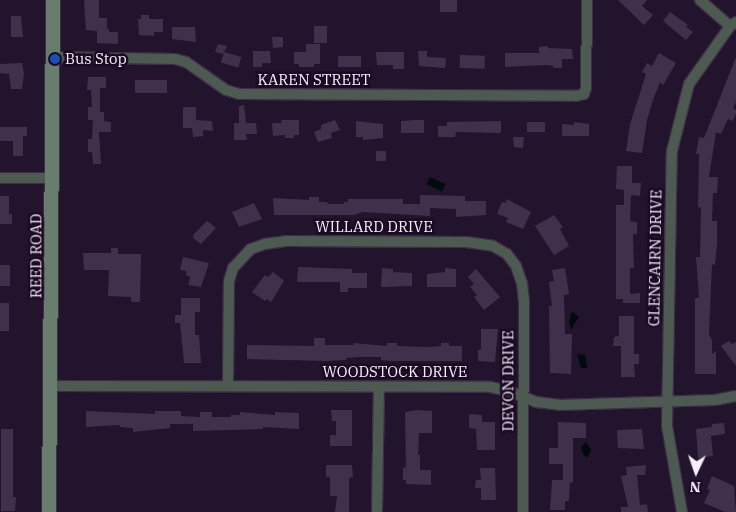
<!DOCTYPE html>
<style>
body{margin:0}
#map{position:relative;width:736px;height:512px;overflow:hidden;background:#23142d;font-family:"IBM Plex Serif",serif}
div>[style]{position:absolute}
.water>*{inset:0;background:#000a0f;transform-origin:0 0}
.building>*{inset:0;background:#40304b;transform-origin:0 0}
.roads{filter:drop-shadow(1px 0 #3d2e46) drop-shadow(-1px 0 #3d2e46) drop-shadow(0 1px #3d2e46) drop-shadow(0 -1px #3d2e46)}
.minor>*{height:10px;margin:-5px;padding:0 5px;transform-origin:5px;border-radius:5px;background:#4d5a51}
.secondary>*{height:14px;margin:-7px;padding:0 7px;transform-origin:7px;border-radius:7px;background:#697d6e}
.dots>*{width:14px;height:14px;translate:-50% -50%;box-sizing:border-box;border:2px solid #1a0b23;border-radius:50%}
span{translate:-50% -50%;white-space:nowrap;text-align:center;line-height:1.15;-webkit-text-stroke:5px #1a0b23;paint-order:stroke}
.poi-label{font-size:15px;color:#f8eeff}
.left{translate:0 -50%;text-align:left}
.street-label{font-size:15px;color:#f8eeff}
.north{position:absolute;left:671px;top:447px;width:50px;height:50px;-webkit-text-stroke:4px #1a0b23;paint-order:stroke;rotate:183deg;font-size:14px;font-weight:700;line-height:20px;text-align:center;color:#f8eeff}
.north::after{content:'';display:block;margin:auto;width:18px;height:22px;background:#f8eeff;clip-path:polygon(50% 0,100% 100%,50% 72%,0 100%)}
</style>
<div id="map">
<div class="water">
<div style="left:430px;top:177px;width:17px;height:8px;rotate:25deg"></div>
<div style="clip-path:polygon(573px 312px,579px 317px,571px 330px,569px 322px,571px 313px)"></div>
<div style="clip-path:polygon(577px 354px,585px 355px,587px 368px,581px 368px)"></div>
<div style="clip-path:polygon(586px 442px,591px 450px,588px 457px,584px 456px,581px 448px)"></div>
</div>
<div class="building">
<div style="clip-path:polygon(84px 0,99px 0,99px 18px,107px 18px,107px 29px,109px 29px,109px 32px,118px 32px,118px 44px,97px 43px,97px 31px,86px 30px)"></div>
<div style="left:440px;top:0;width:17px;height:12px"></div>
<div style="clip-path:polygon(618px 0,647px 0,642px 6px,653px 15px,644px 25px)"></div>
<div style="clip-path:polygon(670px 12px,688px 25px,686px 27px,693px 32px,686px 40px,663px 21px)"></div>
<div style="clip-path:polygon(141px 15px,149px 15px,149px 19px,163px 19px,163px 32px,154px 32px,154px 36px,139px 35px,138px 19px,141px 19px)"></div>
<div style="clip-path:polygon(11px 16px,21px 16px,23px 37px,11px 37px)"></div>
<div style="left:327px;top:26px;width:17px;height:13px;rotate:90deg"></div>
<div style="clip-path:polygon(172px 27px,195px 27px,196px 42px,172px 39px)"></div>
<div style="clip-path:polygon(272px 37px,283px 37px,283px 47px,273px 48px)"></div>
<div style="clip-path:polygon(218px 44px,227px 46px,223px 54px,215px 52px)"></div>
<div style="clip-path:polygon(306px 44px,320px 44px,320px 64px,314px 64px,314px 67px,299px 67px,299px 64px,294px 64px,294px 52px,306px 52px)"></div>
<div style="clip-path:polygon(548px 46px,548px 48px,572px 49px,573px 59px,562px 59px,562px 68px,553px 68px,553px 66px,547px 65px,505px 67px,505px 53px,539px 53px,539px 47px)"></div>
<div style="clip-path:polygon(253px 51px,270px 51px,271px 63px,262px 63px,262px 67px,253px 67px)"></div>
<div style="clip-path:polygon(418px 51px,427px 51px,427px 57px,446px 58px,445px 68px,419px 66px)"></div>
<div style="left:224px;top:52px;width:18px;height:11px;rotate:16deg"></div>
<div style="clip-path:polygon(376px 52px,404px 52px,404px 69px,393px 69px,393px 65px,377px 65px)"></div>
<div style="clip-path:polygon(659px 53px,676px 63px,663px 85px,660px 82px,653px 100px,647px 120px,642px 153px,626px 151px,630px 124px,646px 74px,642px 72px,647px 63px,652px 66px)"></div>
<div style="left:460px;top:55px;width:25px;height:13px;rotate:2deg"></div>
<div style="left:338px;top:56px;width:23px;height:11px"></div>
<div style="clip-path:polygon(736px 57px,736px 102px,733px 108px,736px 110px,736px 113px,733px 121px,728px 119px,721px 134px,716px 132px,709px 177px,718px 177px,717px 193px,713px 193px,712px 221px,717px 221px,717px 245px,715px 265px,712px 264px,709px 335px,712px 340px,712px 354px,716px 351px,716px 374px,695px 374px,695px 298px,699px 298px,696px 257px,700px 257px,701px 208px,698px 207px,699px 154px,696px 154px,699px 137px,704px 138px)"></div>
<div style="clip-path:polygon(22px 63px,24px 74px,22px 89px,11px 89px,9px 74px,0 73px,0 64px)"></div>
<div style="clip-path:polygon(88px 77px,106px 77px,106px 88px,100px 88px,100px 112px,104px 112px,104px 121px,111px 122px,111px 132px,99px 132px,101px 164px,93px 164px,92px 152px,88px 152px,88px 139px,92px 139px,93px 120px,88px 120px,88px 107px,92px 107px,91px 90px,87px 90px)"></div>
<div style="left:135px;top:80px;width:32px;height:13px"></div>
<div style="clip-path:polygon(244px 105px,246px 123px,256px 123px,257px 134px,246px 134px,247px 140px,234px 140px,234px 123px,239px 123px,239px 106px)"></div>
<div style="clip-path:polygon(183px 107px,196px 107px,196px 120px,212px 121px,213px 131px,203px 130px,203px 136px,193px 137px,192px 128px,183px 128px)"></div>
<div style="clip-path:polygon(281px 120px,299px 120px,299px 135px,294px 135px,294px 138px,285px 138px,285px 135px,273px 136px,272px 123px,282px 123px)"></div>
<div style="clip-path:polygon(335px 120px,340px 130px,331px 133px,332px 138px,318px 142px,314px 132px,321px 129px,321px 125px)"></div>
<div style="clip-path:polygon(414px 120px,424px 120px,424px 133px,401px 133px,401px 121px)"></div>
<div style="clip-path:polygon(356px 121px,383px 124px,383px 138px,363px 140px,363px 137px,356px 137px)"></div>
<div style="clip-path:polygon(501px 121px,501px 133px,456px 132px,455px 137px,438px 137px,438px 126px,447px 126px,447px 122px)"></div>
<div style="left:527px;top:122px;width:18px;height:10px"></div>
<div style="clip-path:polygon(574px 122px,589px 124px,589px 136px,562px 136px,562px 124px,574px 125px)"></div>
<div style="clip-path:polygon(0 127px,27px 127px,27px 136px,23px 136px,23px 156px,13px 156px,13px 141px,0 141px)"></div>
<div style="clip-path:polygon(513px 137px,524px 137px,523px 148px,514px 147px)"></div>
<div style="left:376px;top:151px;width:10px;height:10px"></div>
<div style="clip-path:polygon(617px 166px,632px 166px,632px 183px,641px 183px,640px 196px,631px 195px,630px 221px,637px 222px,637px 234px,633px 234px,634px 268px,630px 268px,630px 294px,640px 293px,640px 303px,623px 303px,623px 299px,616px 299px,616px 205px,624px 205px,624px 190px,616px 189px)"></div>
<div style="clip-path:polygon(420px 195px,465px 196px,465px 201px,486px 201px,486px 215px,456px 217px,456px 209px,430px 208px,430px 216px,363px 212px,354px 215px,274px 215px,273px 198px,309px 200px,309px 197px,319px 197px,319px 202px,328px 202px,327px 204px,344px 204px,344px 202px,348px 202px,348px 199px,403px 199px,403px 204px,420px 204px)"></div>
<div style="clip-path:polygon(0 196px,9px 196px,9px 214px,12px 214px,12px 224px,0 224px)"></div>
<div style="clip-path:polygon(507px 199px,531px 212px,523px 229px,506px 222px,508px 218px,497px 214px,502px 202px,505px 203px)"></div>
<div style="clip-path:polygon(254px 203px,262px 219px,239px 227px,232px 212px)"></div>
<div style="clip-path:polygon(554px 215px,563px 227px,560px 229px,569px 246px,554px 255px,535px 226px)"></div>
<div style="clip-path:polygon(207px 221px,216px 228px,201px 244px,193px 238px,194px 234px)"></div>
<div style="clip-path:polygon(111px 248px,118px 248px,118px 254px,141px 254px,140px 302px,131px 302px,131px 297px,108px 296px,109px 270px,84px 270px,83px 253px,111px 253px)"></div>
<div style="clip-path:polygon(183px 257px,209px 263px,201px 287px,188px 285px,190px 277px,186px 275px,186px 271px,180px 270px)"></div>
<div style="left:0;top:265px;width:10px;height:21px"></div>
<div style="clip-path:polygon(298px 267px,352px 269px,352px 273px,367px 273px,367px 288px,348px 288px,348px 292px,340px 292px,340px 282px,297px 282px)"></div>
<div style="clip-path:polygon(382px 268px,393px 269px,393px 272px,412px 273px,412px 286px,381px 287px)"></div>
<div style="clip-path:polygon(445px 268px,456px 269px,456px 287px,427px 287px,427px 274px,445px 272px)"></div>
<div style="clip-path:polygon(565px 268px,569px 294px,564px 295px,565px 334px,572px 334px,571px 374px,550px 373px,549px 306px,552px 306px,549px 282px,554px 281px,552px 270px)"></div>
<div style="clip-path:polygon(476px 269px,500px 297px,484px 310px,474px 297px,477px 295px,470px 287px,474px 284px,468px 277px)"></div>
<div style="clip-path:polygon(273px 272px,284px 281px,271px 302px,267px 299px,265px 301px,252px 292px,265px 275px,268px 277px)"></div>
<div style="clip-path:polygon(181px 298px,200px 298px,200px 312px,195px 312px,195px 335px,199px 335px,201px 363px,184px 363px,180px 323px,175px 323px,175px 315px,181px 315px)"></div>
<div style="left:0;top:303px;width:9px;height:28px"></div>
<div style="clip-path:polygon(619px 316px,634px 316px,634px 354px,639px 354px,639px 364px,634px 364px,635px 377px,621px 377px,621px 346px,613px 346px,614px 337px,619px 336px)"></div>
<div style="clip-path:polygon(481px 329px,498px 329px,495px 362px,478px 361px,478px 350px,481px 350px)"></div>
<div style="clip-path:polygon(314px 338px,325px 338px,325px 345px,354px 345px,354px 343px,387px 346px,387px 343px,397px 343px,397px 346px,427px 347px,441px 346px,441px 343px,449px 343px,449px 346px,462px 346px,462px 361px,391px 361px,381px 360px,381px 357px,359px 357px,346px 358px,346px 360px,326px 361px,247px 359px,247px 345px,314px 346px)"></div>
<div style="clip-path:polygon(729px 341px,732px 344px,736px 342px,736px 366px,721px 346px)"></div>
<div style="clip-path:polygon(331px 410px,352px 410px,352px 446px,330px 446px,330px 435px,336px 435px,336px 421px,332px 421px)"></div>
<div style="clip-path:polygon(416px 410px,432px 411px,432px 433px,419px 433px,418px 455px,420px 455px,420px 470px,431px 470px,431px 485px,406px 484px,406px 480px,403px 480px,403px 468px,406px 467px,405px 412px)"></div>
<div style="clip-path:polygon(86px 411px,155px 414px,155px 411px,181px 411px,181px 416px,200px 417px,200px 412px,212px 412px,212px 417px,231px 417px,231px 415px,240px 415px,240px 412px,275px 415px,275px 412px,299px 413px,299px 429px,263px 427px,263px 429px,193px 431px,193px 424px,170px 424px,170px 428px,133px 432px,133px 428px,120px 427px,120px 425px,86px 427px)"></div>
<div style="clip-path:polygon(469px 414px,482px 415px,482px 422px,495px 422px,495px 450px,477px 450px,476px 429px,469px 428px)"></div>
<div style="clip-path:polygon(558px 422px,586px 423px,586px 438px,573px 438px,573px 483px,570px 482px,569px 501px,565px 501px,565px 510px,550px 510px,552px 480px,563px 480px,563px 464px,549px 464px,549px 448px,558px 448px)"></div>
<div style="clip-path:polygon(724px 423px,725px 434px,711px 436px,713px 456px,698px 458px,696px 429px,712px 427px,712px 424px)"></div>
<div style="clip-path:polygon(1px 429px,13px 429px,13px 497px,16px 497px,15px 511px,1px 511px)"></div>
<div style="clip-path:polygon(642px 429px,644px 449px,618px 448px,617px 430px)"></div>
<div style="clip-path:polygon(326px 465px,352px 465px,353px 477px,349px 478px,349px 512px,335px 512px,337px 496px,330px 496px,330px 477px,326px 477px)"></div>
<div style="clip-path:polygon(646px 465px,645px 475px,637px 475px,640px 505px,647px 504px,648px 512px,621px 512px,621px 507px,628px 507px,621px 476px,627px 475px,626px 467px)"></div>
<div style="clip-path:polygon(480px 468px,495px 468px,496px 500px,481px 500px,481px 488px,475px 488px,476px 480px,481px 480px)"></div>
<div style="clip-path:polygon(712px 476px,734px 486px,736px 512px,725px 512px,704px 503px,710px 490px,707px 489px)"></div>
</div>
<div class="roads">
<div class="minor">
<div style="left:700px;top:0;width:40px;rotate:41deg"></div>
<div style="left:53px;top:57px;width:122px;rotate:0.9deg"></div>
<div style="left:175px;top:59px;width:11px;rotate:15deg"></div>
<div style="left:186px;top:62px;width:49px;rotate:35deg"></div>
<div style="left:226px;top:90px;width:14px;rotate:17deg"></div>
<div style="left:239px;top:94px;width:337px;rotate:0.3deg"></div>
<div style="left:576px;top:96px;width:8px;rotate:-14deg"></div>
<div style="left:584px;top:94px;width:6px;rotate:-72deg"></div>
<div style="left:586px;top:88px;width:88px;rotate:-89.3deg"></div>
<div style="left:0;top:178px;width:53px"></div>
<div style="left:51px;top:386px;width:439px;rotate:0.1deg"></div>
<div style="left:490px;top:387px;width:19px;rotate:12deg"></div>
<div style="left:509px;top:391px;width:29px;rotate:22deg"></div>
<div style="left:536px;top:402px;width:23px;rotate:7deg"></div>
<div style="left:559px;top:405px;width:156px;rotate:-1.8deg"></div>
<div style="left:715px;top:400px;width:21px;rotate:-11deg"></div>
<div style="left:228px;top:386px;width:105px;rotate:-89.5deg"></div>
<div style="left:229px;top:281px;width:14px;rotate:-73deg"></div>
<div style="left:233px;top:268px;width:26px;rotate:-47deg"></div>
<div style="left:251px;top:249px;width:15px;rotate:-20deg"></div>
<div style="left:265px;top:244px;width:21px;rotate:-8deg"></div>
<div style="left:286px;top:241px;width:180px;rotate:0.3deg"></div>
<div style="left:466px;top:242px;width:27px;rotate:8deg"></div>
<div style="left:493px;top:246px;width:16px;rotate:30deg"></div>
<div style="left:507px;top:254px;width:15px;rotate:53deg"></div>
<div style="left:516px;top:266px;width:18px;rotate:71deg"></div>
<div style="left:522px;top:283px;width:18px;rotate:84deg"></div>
<div style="left:524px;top:301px;width:211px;rotate:90.3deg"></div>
<div style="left:377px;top:512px;width:124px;rotate:-89.1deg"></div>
<div style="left:682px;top:512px;width:87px;rotate:-99.9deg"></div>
<div style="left:667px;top:426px;width:275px;rotate:-89deg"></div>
<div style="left:672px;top:151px;width:69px;rotate:-75.8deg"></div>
<div style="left:689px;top:84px;width:71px;rotate:-54.7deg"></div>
<div style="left:730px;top:26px;width:7px;rotate:-34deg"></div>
</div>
<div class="secondary">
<div style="left:49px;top:512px;width:512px;rotate:-89.55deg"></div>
</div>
</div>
<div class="dots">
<div style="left:55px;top:59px;background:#1a4fb4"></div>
</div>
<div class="poi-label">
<span class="left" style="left:65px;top:59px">Bus Stop</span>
</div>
<div class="street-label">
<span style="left:314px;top:80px">KAREN STREET</span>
<span style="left:374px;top:227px">WILLARD DRIVE</span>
<span style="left:36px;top:256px;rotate:-90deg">REED ROAD</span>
<span style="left:655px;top:258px;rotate:-89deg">GLENCAIRN DRIVE</span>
<span style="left:395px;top:372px">WOODSTOCK DRIVE</span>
<span style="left:508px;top:381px;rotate:-90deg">DEVON DRIVE</span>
</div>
<div class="north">N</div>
</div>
